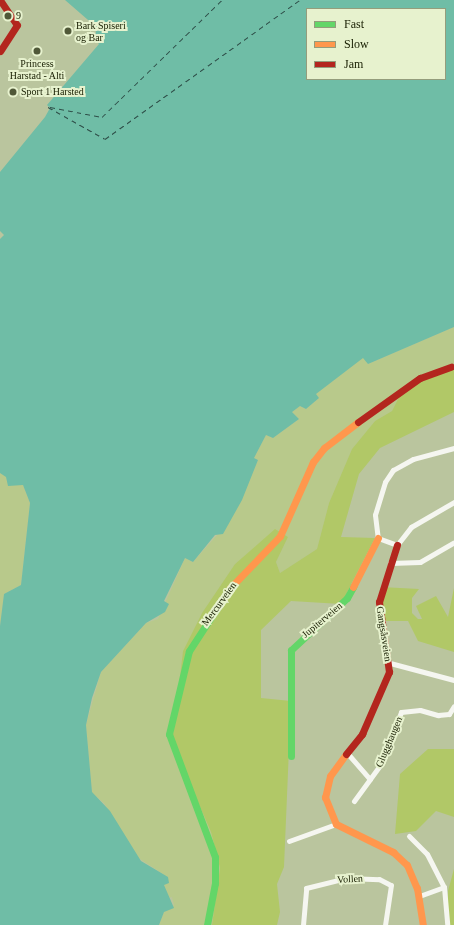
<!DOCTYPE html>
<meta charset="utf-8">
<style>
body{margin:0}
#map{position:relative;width:454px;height:925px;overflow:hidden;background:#bac59e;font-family:"Times New Roman",serif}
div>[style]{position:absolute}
.built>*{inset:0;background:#b8c98b}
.green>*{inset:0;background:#b1c867}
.water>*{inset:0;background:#6fbda6}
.ferry>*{height:1px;margin-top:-0.5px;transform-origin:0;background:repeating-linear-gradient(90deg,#2e4e48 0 5px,transparent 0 9px)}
.street>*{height:5px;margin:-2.5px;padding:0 2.5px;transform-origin:2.5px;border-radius:2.5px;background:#f5f6f0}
.fast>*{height:7px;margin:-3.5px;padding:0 3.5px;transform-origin:3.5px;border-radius:3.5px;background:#63d668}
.slow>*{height:7px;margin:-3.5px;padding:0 3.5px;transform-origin:3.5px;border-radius:3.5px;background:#ff974d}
.jam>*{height:7px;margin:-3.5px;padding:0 3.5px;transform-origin:3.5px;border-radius:3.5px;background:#b3261e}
.dots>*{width:11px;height:11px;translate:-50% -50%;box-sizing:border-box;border:2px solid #e7f2ce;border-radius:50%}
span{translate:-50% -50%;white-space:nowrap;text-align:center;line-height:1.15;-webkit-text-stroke:4px #e7f2ce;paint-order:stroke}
.poi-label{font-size:10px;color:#171d01}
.left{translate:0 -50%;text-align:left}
.street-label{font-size:10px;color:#171d01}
.legend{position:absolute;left:306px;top:8px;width:140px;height:72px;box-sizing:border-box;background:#e7f2ce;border:1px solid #949d7c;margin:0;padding:5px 7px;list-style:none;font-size:12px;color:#171d01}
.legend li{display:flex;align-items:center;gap:8px;height:20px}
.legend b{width:20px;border:1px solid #949d7c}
</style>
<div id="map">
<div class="built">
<div style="clip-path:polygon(454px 327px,454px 365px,428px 373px,399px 397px,392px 411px,375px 421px,352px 449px,329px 503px,317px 549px,280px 573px,276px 562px,288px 537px,275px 530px,235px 564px,202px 613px,183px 651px,172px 742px,211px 832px,220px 868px,212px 925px,159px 925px,164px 912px,174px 905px,172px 897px,167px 898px,164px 884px,169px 883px,163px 874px,137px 857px,104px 803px,92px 793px,86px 725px,101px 672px,146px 623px,158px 619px,185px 558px,193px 562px,219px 533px,241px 498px,258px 460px,254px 458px,266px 435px,273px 438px,299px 419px,292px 412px,300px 406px,306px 409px,319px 398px,316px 394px,363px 357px,368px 364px)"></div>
<div style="clip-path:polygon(0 473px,23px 485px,30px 503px,21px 585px,4px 594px,0 626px)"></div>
</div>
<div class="green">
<div style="clip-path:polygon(454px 365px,454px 412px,380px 448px,359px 474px,341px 537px,375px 538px,341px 604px,291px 601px,261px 630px,261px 698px,291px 701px,284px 867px,277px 884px,280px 912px,277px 925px,212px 925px,220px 868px,211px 832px,172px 742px,183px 651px,202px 613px,235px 564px,275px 529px,288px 537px,276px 562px,280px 573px,317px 549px,329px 503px,352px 449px,375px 421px,392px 411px,399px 397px,421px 378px)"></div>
<div style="clip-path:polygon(381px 587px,419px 589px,412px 598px,412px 613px,418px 619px,422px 619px,416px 606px,436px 596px,448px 617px,454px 588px,454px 652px,418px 641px,408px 621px,380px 621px)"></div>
<div style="clip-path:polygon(428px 749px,454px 749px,454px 817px,436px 811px,416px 831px,395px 834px,400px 774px)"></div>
<div style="clip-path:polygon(454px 869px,454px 925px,448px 925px,448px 891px)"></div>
</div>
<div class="water">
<div style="clip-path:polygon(evenodd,65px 0,454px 0,454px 327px,368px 364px,363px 358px,316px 394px,319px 398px,306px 409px,300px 406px,292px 412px,299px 419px,273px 438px,266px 435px,254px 458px,258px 460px,242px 500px,223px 534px,215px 535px,193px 562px,185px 558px,164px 601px,169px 604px,165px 612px,146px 623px,101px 672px,92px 698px,86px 725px,92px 792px,110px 811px,141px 861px,168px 877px,169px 883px,164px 885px,174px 908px,164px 912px,159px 925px,0 925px,0 626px,4px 594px,21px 585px,30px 503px,23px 485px,8px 486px,6px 477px,0 473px,0 239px,4px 235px,0 231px,0 172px,45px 117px,50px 108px,47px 105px,99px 44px,92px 36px,96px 33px,95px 26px,65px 0,307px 9px,445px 9px,445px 79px,307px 79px,307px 9px)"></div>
</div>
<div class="ferry">
<div style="left:48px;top:107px;width:65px;rotate:29.3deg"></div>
<div style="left:105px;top:139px;width:239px;rotate:-35.5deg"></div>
<div style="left:50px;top:107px;width:53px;rotate:10.9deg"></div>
<div style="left:102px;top:117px;width:168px;rotate:-44.3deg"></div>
</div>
<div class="street">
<div style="left:454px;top:448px;width:42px;rotate:165deg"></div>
<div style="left:413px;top:459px;width:23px;rotate:151deg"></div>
<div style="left:393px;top:470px;width:14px;rotate:124deg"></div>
<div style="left:385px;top:482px;width:34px;rotate:107deg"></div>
<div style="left:375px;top:515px;width:23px;rotate:83deg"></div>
<div style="left:378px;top:538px;width:20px;rotate:20deg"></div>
<div style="left:397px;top:545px;width:23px;rotate:-52deg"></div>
<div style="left:411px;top:527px;width:50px;rotate:-30.2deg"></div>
<div style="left:390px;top:563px;width:30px;rotate:-2deg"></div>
<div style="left:420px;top:562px;width:39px;rotate:-30deg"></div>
<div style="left:390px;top:663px;width:66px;rotate:14.9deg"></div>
<div style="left:348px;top:754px;width:33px;rotate:49deg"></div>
<div style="left:370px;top:779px;width:22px;rotate:-54deg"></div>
<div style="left:383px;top:761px;width:52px;rotate:-69.8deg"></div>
<div style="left:401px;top:712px;width:19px;rotate:-6deg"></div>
<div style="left:420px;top:710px;width:19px;rotate:16deg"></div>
<div style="left:438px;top:715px;width:11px;rotate:-5deg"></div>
<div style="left:449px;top:714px;width:9px;rotate:-58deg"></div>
<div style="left:354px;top:801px;width:27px;rotate:-54deg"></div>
<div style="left:409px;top:836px;width:25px;rotate:45deg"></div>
<div style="left:427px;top:854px;width:37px;rotate:63deg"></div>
<div style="left:444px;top:887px;width:27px;rotate:160deg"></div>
<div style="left:289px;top:841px;width:50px;rotate:-19.9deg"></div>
<div style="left:444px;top:887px;width:38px;rotate:85deg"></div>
<div style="left:303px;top:925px;width:37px;rotate:-85deg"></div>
<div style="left:306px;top:888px;width:41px;rotate:-14deg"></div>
<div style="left:346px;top:878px;width:33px;rotate:2deg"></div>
<div style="left:379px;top:879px;width:13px;rotate:27deg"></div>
<div style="left:391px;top:885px;width:40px;rotate:98.5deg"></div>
</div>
<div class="fast">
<div style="left:291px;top:756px;width:106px;rotate:-90deg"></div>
<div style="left:291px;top:650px;width:76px;rotate:-42.9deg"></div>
<div style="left:347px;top:598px;width:13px;rotate:-61deg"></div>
<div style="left:207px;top:925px;width:43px;rotate:-79.2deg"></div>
<div style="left:215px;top:883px;width:26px;rotate:-90deg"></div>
<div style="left:215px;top:857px;width:131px;rotate:-110.5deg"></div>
<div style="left:169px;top:734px;width:85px;rotate:-76.5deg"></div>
<div style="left:189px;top:651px;width:55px;rotate:-56.9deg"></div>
</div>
<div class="slow">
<div style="left:353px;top:587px;width:55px;rotate:-63deg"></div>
<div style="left:219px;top:605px;width:20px;rotate:-57deg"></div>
<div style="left:230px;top:588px;width:72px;rotate:-46.1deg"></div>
<div style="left:280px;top:536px;width:81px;rotate:-66deg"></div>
<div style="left:313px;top:462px;width:18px;rotate:-52deg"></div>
<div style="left:324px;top:448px;width:43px;rotate:-37.4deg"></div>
<div style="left:346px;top:754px;width:27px;rotate:126deg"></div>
<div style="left:330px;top:776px;width:22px;rotate:103deg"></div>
<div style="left:325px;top:797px;width:29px;rotate:68deg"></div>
<div style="left:336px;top:824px;width:64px;rotate:26.2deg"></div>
<div style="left:393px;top:852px;width:19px;rotate:43deg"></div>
<div style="left:407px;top:865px;width:25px;rotate:67deg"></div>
<div style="left:417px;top:888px;width:37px;rotate:81deg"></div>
</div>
<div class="jam">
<div style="left:0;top:0;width:30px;rotate:56deg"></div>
<div style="left:17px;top:25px;width:31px;rotate:123deg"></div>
<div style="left:358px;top:422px;width:76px;rotate:-35.4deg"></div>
<div style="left:420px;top:378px;width:33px;rotate:-20deg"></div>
<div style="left:346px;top:754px;width:26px;rotate:-51deg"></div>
<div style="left:362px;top:734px;width:68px;rotate:-66.5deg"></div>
<div style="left:389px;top:672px;width:71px;rotate:-98.1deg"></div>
<div style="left:379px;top:602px;width:60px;rotate:-72.5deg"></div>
</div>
<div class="dots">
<div style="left:8px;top:16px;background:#505838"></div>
<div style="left:68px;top:31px;background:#505838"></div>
<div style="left:37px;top:51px;background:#505838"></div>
<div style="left:13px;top:92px;background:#505838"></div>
</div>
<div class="poi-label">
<span class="left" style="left:16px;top:16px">9</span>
<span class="left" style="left:76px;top:31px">Bark Spiseri<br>og Bar</span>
<span style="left:37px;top:69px">Princess<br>Harstad - Alti</span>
<span class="left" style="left:21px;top:92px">Sport 1 Harsted</span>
</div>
<div class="street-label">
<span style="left:219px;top:604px;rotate:-54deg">Mercurveien</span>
<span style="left:322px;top:620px;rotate:-40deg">Jupiterveien</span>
<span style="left:384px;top:634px;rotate:81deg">Gangsåsveien</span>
<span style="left:389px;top:742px;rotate:-67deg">Glugghaugen</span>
<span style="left:350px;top:879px;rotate:-3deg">Vollen</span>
</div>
<ul class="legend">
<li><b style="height:5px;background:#63d668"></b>Fast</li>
<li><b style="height:5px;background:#ff974d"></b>Slow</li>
<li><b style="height:5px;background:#b3261e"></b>Jam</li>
</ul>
</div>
